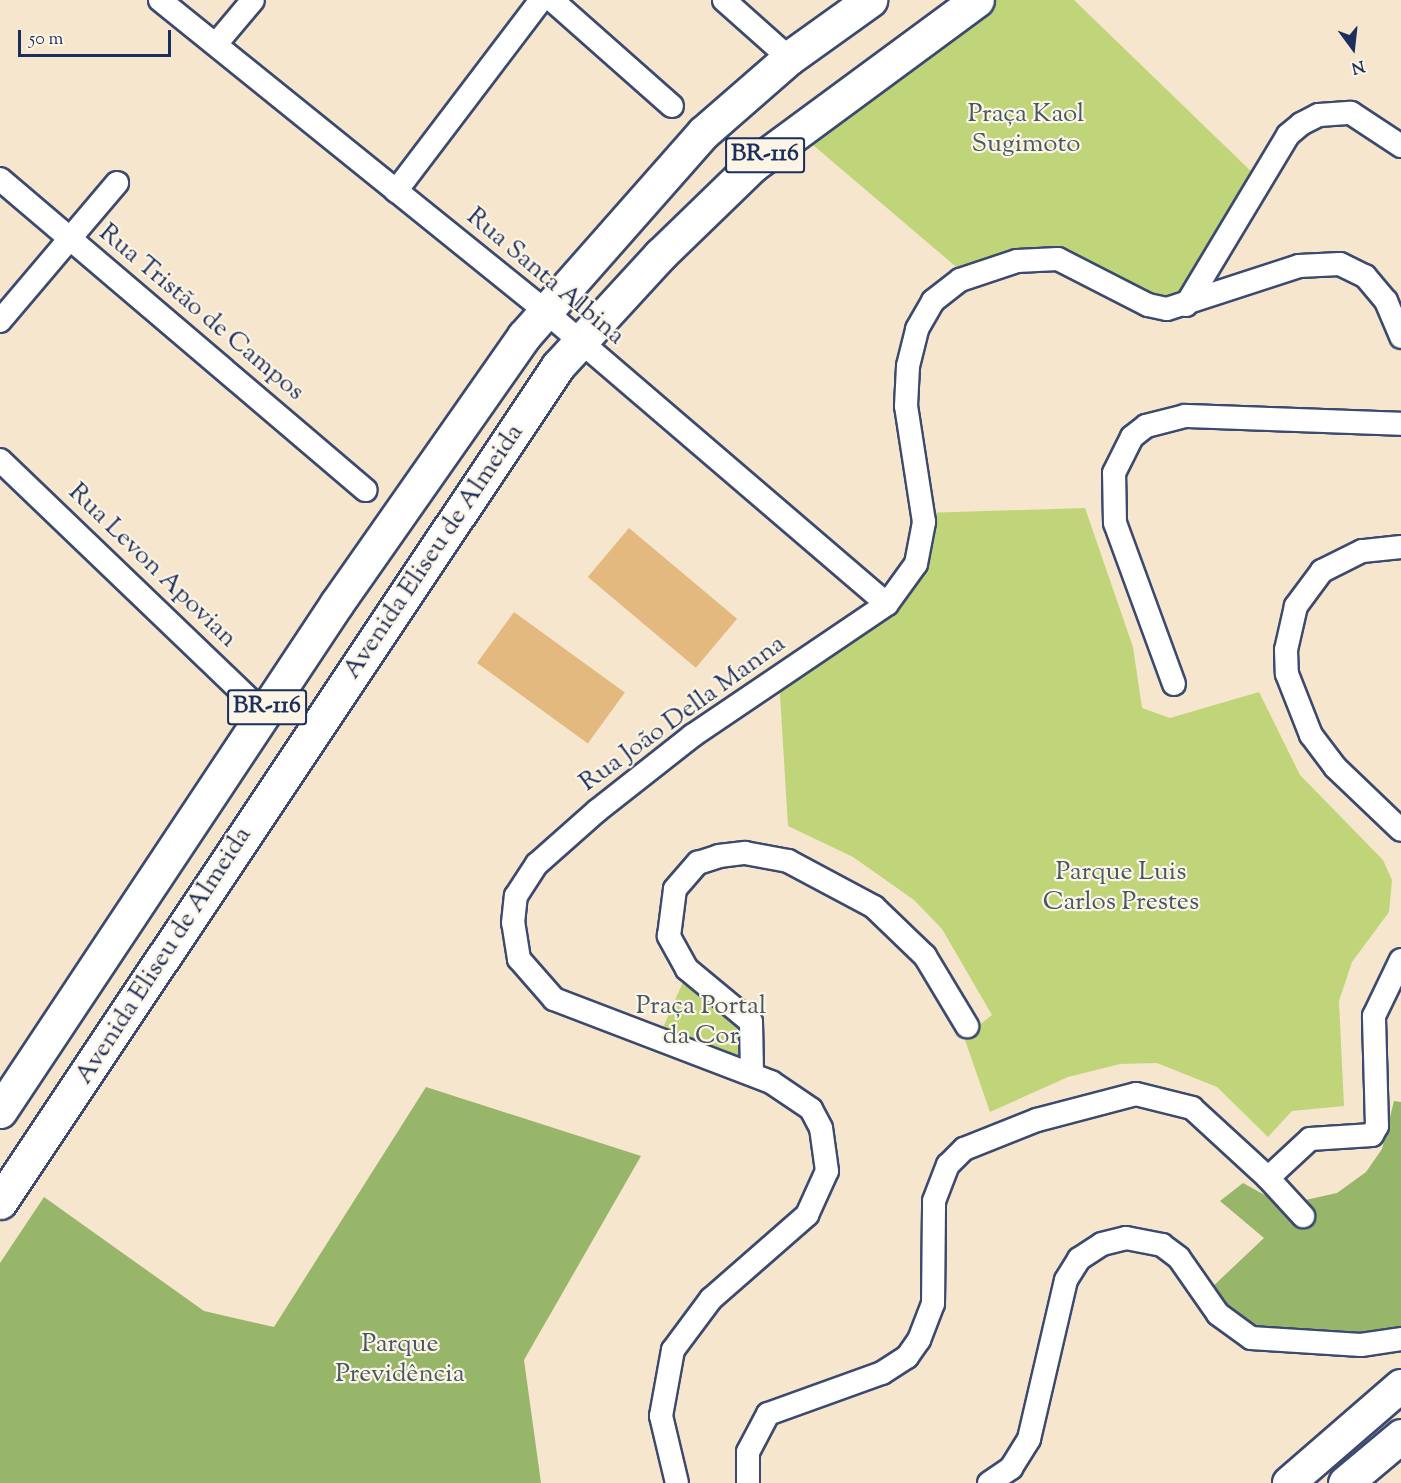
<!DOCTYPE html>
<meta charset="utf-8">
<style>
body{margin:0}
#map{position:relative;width:1401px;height:1483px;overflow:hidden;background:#f6e6cd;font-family:"Sorts Mill Goudy",serif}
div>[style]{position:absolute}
.green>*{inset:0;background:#c0d579}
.forest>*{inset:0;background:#98b669}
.building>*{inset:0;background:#e3b980;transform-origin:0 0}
.roads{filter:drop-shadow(2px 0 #3c4a6f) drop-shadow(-2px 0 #3c4a6f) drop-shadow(0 2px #3c4a6f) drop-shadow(0 -2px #3c4a6f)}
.street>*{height:22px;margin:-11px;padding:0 11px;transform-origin:11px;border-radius:11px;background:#fff}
.secondary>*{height:32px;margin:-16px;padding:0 16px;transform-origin:16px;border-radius:16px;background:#fff}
.primary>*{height:33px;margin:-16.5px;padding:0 16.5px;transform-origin:16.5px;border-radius:16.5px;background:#fff}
.highway>*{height:33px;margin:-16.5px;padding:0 16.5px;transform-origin:16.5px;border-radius:16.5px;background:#fff}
span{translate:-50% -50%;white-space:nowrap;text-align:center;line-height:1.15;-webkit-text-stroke:4.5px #fcf5e5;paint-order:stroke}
.shield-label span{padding:2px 4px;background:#fcf5e5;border:2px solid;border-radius:4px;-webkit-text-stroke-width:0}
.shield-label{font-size:24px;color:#1b2f5e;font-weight:700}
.park-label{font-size:26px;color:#445865}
.street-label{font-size:26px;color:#1b2f5e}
.north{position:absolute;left:1323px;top:18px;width:60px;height:60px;-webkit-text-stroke:4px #fcf5e5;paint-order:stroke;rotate:165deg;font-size:16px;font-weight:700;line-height:24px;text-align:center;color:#1b2f5e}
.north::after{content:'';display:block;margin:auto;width:21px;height:27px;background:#1b2f5e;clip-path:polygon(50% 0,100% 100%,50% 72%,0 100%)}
.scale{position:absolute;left:18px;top:30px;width:153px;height:27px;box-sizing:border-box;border:3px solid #1b2f5e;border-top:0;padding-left:8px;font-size:18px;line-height:21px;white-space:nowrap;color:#1b2f5e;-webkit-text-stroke:4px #fcf5e5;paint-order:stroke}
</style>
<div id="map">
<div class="green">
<div style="clip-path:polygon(994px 0,1074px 0,1258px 178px,1185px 300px,1152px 297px,1049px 251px,961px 271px,806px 139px)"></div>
<div style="clip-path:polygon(1085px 508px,1133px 647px,1142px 708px,1170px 718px,1259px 692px,1300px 775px,1383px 860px,1392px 880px,1389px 912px,1352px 962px,1339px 1001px,1344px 1106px,1292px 1111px,1268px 1137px,1217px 1087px,1157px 1063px,1120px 1064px,1068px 1077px,990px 1112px,964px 1037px,992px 1015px,942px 929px,914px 900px,853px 857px,788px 826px,779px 679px,892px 597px,923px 513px)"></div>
<div style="clip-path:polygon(687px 973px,743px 1014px,746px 1071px,658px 1039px)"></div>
</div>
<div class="forest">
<div style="clip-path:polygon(426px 1087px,641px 1156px,524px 1360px,541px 1483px,0 1483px,0 1263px,44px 1197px,204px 1311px,274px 1327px)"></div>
<div style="clip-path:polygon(1394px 1101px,1401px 1102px,1401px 1329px,1287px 1337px,1251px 1332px,1209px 1290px,1264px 1238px,1220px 1201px,1243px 1183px,1283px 1205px,1337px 1193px,1366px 1172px,1382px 1149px)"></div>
</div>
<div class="building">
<div style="left:629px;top:528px;width:141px;height:64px;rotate:40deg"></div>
<div style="left:514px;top:612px;width:137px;height:63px;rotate:36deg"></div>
</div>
<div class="roads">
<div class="street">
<div style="left:160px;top:0;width:495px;rotate:38.9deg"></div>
<div style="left:545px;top:311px;width:450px;rotate:40.6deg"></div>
<div style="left:552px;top:0;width:160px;rotate:41.5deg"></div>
<div style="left:724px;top:0;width:87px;rotate:41.7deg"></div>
<div style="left:216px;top:44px;width:57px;rotate:-49.9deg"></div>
<div style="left:0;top:179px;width:480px;rotate:40.4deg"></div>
<div style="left:396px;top:191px;width:240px;rotate:-52.8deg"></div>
<div style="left:1186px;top:305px;width:198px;rotate:-59deg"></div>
<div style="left:1288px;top:135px;width:17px;rotate:-40deg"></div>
<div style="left:1301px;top:124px;width:20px;rotate:-27deg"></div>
<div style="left:1319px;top:115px;width:32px;rotate:-4deg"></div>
<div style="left:1351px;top:113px;width:60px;rotate:33.4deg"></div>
<div style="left:0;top:321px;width:181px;rotate:-49.7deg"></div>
<div style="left:0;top:460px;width:366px;rotate:43.8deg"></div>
<div style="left:1401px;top:547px;width:39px;rotate:174deg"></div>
<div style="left:1362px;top:551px;width:45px;rotate:153.4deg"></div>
<div style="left:1322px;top:571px;width:44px;rotate:126.6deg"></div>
<div style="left:1296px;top:606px;width:45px;rotate:102.8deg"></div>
<div style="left:1286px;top:650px;width:24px;rotate:88deg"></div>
<div style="left:1287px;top:674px;width:66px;rotate:68.5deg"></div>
<div style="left:1311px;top:735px;width:40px;rotate:53deg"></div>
<div style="left:1335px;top:767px;width:91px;rotate:43.7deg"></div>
<div style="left:1174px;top:684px;width:171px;rotate:-110.1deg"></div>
<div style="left:1115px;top:523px;width:50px;rotate:-91.1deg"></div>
<div style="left:1114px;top:473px;width:40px;rotate:-63.4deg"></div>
<div style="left:1132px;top:437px;width:18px;rotate:-38deg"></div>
<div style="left:1146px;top:426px;width:40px;rotate:-14.4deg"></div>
<div style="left:1185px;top:416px;width:216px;rotate:2.1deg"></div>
<div style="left:752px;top:1074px;width:52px;rotate:-91.1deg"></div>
<div style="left:751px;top:1022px;width:83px;rotate:-140.4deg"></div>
<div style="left:687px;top:969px;width:38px;rotate:-119deg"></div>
<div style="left:669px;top:936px;width:47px;rotate:-82.7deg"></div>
<div style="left:675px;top:889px;width:35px;rotate:-49deg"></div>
<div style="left:698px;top:863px;width:22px;rotate:-18deg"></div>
<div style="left:719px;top:856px;width:26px;rotate:-7deg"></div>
<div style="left:745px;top:853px;width:44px;rotate:10.5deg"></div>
<div style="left:788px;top:861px;width:98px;rotate:28.1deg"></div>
<div style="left:874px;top:907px;width:71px;rotate:43.9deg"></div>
<div style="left:925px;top:956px;width:82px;rotate:59deg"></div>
<div style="left:1268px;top:1178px;width:52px;rotate:47.4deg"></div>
<div style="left:677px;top:1483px;width:69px;rotate:-103.4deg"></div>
<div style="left:661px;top:1416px;width:67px;rotate:-79.7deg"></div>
<div style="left:673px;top:1350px;width:64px;rotate:-53.3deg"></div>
<div style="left:711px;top:1299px;width:128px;rotate:-41.2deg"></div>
<div style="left:807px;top:1215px;width:48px;rotate:-65.6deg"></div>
<div style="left:827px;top:1171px;width:43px;rotate:-97.9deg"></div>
<div style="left:821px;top:1128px;width:21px;rotate:-118deg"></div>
<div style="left:811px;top:1109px;width:48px;rotate:-146deg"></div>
<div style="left:771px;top:1082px;width:232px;rotate:-159.1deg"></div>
<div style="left:554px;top:999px;width:53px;rotate:-131.2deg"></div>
<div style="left:519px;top:959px;width:36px;rotate:-99deg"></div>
<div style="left:513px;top:923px;width:27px;rotate:-84deg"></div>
<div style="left:516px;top:896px;width:38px;rotate:-57deg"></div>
<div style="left:537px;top:864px;width:81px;rotate:-41.5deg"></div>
<div style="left:598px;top:810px;width:120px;rotate:-38.2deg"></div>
<div style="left:692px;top:736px;width:235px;rotate:-34.1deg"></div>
<div style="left:887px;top:604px;width:49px;rotate:-54.1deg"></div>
<div style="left:916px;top:564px;width:43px;rotate:-79.2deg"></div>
<div style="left:924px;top:522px;width:117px;rotate:-98.8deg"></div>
<div style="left:906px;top:406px;width:40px;rotate:-87.1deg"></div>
<div style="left:908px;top:366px;width:38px;rotate:-76deg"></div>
<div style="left:917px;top:329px;width:32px;rotate:-60deg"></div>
<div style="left:933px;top:301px;width:34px;rotate:-38deg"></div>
<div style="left:960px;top:280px;width:60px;rotate:-18.4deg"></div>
<div style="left:1017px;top:261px;width:41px;rotate:-2.8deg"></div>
<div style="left:1058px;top:259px;width:101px;rotate:27.1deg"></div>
<div style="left:1148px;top:305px;width:19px;rotate:12deg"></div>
<div style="left:1167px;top:309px;width:139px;rotate:-18deg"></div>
<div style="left:1299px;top:266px;width:41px;rotate:-2.8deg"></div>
<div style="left:1340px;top:264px;width:28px;rotate:26deg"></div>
<div style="left:1365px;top:276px;width:33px;rotate:50deg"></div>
<div style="left:1386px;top:301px;width:39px;rotate:67deg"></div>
<div style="left:748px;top:1483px;width:31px;rotate:-90deg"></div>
<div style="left:748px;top:1452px;width:43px;rotate:-62.2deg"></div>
<div style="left:768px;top:1414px;width:121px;rotate:-19.8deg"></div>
<div style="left:882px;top:1373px;width:30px;rotate:-33deg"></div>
<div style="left:907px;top:1357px;width:21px;rotate:-55deg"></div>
<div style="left:919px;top:1340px;width:39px;rotate:-69deg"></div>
<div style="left:933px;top:1304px;width:103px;rotate:-89.4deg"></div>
<div style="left:934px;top:1201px;width:39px;rotate:-69deg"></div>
<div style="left:948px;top:1165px;width:23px;rotate:-45deg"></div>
<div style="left:964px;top:1149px;width:79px;rotate:-21.7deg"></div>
<div style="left:1037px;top:1120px;width:102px;rotate:-14.7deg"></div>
<div style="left:1136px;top:1094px;width:58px;rotate:14deg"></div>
<div style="left:1192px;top:1108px;width:103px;rotate:42.6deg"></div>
<div style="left:1268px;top:1178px;width:57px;rotate:-42.9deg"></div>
<div style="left:1310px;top:1139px;width:62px;rotate:-3.7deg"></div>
<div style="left:1372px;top:1135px;width:10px;rotate:-61deg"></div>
<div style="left:1377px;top:1126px;width:110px;rotate:-91.6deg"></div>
<div style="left:1374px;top:1016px;width:62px;rotate:-64.3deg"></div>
<div style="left:989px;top:1483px;width:27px;rotate:-34deg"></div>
<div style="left:1011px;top:1468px;width:34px;rotate:-58deg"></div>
<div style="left:1029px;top:1439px;width:163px;rotate:-76.9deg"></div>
<div style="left:1066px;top:1280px;width:25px;rotate:-58deg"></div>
<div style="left:1079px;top:1259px;width:27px;rotate:-33deg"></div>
<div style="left:1102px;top:1244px;width:25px;rotate:-14deg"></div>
<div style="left:1126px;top:1238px;width:37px;rotate:11deg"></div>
<div style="left:1162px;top:1245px;width:21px;rotate:37deg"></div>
<div style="left:1179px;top:1258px;width:68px;rotate:55.1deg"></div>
<div style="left:1218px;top:1314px;width:41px;rotate:36deg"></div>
<div style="left:1251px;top:1338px;width:110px;rotate:3.6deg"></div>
<div style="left:1361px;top:1345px;width:40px;rotate:-8.5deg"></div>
</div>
<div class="secondary">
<div style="left:1289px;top:1483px;width:148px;rotate:-40.9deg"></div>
</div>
<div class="primary">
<div style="left:0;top:1111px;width:610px;rotate:-56.44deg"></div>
<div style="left:337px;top:603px;width:326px;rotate:-55deg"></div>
<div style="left:524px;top:336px;width:271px;rotate:-48.6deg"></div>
<div style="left:703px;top:133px;width:114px;rotate:-41.1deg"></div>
<div style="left:789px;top:58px;width:100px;rotate:-35.6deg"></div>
<div style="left:0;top:1202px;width:1005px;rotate:-56.28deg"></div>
<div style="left:558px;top:366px;width:151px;rotate:-47.4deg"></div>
<div style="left:660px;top:255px;width:129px;rotate:-44.1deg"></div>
<div style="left:753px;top:165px;width:278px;rotate:-36.4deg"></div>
</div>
<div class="highway">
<div style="left:1345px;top:1483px;width:73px;rotate:-40deg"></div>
</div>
</div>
<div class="shield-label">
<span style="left:765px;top:155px">BR-116</span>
<span style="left:267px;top:707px">BR-116</span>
</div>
<div class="park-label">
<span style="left:1026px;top:130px">Praça Kaol<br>Sugimoto</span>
<span style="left:1121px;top:888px">Parque Luis<br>Carlos Prestes</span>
<span style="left:701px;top:1022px">Praça Portal<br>da Cor</span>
<span style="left:400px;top:1360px">Parque<br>Previdência</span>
</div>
<div class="street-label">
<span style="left:545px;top:277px;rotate:40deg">Rua Santa Albina</span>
<span style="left:201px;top:313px;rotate:40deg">Rua Tristão de Campos</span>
<span style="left:434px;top:552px;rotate:-56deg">Avenida Eliseu de Almeida</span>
<span style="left:152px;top:566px;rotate:44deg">Rua Levon Apovian</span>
<span style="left:683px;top:714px;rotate:-36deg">Rua João Della Manna</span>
<span style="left:164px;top:956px;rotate:-57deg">Avenida Eliseu de Almeida</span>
</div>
<div class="north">N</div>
<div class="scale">50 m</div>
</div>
